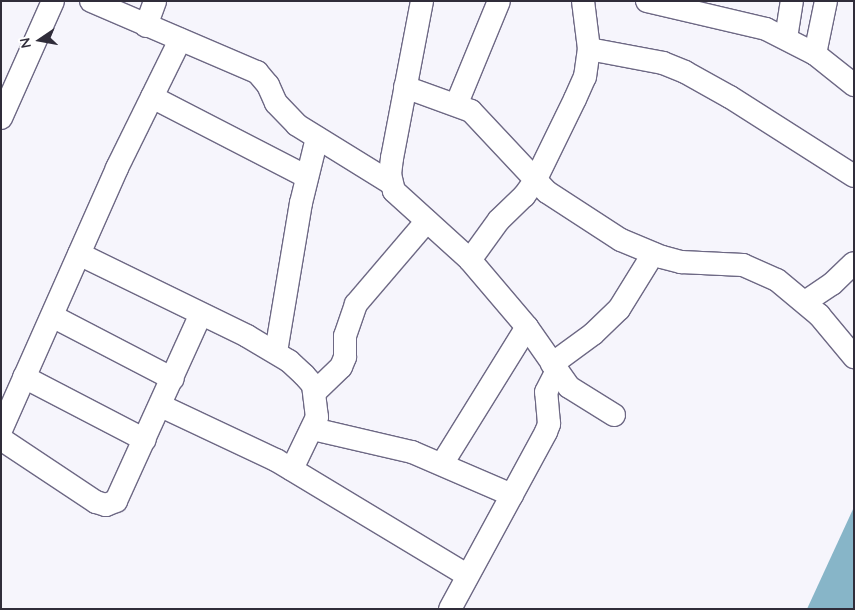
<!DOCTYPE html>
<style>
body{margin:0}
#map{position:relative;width:855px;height:610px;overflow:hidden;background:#f6f5fc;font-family:Quicksand,sans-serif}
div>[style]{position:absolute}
.water>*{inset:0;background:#87b5c8}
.roads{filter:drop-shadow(1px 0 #6d6884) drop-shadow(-1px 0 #6d6884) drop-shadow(0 1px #6d6884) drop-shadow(0 -1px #6d6884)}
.street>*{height:22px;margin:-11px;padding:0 11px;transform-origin:11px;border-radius:11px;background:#fff}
span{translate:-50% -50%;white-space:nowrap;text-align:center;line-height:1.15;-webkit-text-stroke:5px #fff;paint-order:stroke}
.frame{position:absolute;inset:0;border:2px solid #302d3a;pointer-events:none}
.north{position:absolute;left:15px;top:15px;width:50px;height:50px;-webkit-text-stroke:4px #fff;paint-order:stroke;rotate:258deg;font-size:14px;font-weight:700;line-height:20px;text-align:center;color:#302d3a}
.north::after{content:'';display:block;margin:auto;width:18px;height:22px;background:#302d3a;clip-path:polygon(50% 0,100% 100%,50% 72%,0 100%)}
</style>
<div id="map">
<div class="water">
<div style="clip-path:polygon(854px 507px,854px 609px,807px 609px)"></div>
</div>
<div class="roads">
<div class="street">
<div style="left:91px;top:1px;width:181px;rotate:23.2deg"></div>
<div style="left:257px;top:72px;width:17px;rotate:50deg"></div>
<div style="left:268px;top:85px;width:20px;rotate:66deg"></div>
<div style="left:276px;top:103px;width:30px;rotate:46deg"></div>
<div style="left:297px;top:125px;width:110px;rotate:31.7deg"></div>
<div style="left:422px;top:1px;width:160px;rotate:100.8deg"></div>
<div style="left:392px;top:158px;width:16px;rotate:97deg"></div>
<div style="left:390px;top:174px;width:17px;rotate:77deg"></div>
<div style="left:394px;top:191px;width:103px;rotate:42.2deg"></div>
<div style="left:470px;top:260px;width:88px;rotate:49.6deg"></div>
<div style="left:527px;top:327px;width:73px;rotate:55deg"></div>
<div style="left:569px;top:387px;width:53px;rotate:31.9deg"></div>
<div style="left:647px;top:1px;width:122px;rotate:13.2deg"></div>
<div style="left:766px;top:29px;width:55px;rotate:27deg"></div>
<div style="left:815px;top:54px;width:50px;rotate:38.5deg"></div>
<div style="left:146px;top:26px;width:27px;rotate:-70deg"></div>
<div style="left:786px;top:38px;width:37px;rotate:-81deg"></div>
<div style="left:589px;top:49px;width:75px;rotate:10.7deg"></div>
<div style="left:663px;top:63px;width:24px;rotate:22deg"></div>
<div style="left:685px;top:72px;width:51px;rotate:29.1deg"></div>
<div style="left:730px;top:97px;width:147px;rotate:32.5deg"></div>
<div style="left:815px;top:54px;width:54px;rotate:-78.3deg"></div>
<div style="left:405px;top:87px;width:70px;rotate:20deg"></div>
<div style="left:471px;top:111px;width:111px;rotate:46.8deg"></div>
<div style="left:547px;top:192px;width:88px;rotate:33deg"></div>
<div style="left:621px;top:240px;width:44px;rotate:22.5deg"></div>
<div style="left:662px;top:257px;width:20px;rotate:15deg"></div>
<div style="left:681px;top:262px;width:62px;rotate:2.8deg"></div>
<div style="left:743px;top:265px;width:37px;rotate:24deg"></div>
<div style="left:777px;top:280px;width:55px;rotate:39.8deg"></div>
<div style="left:819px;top:315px;width:55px;rotate:50.2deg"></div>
<div style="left:152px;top:97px;width:174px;rotate:27.3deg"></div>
<div style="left:457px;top:103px;width:110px;rotate:-67.6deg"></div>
<div style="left:1px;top:118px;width:128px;rotate:-66deg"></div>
<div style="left:79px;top:254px;width:187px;rotate:26deg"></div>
<div style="left:247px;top:336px;width:49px;rotate:30.8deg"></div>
<div style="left:289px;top:361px;width:21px;rotate:43deg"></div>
<div style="left:304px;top:375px;width:13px;rotate:48deg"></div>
<div style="left:313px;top:385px;width:32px;rotate:83deg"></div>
<div style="left:317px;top:417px;width:58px;rotate:115.7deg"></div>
<div style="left:470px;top:260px;width:49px;rotate:-54.1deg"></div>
<div style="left:499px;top:220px;width:35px;rotate:-44deg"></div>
<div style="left:524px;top:196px;width:19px;rotate:-54deg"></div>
<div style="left:535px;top:181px;width:91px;rotate:-64deg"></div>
<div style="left:575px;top:99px;width:24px;rotate:-66deg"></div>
<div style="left:585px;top:77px;width:28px;rotate:-82deg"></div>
<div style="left:589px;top:49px;width:48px;rotate:-97.1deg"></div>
<div style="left:805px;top:302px;width:32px;rotate:-34deg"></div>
<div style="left:832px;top:284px;width:30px;rotate:-44deg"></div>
<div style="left:52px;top:316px;width:136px;rotate:27.5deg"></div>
<div style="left:276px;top:352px;width:151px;rotate:-80.5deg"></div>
<div style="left:301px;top:203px;width:67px;rotate:-76.2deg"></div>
<div style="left:552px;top:364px;width:51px;rotate:-36.2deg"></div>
<div style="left:593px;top:334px;width:36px;rotate:-44deg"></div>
<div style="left:619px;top:309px;width:65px;rotate:-58.3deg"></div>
<div style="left:24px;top:377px;width:136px;rotate:27.5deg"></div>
<div style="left:315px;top:392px;width:36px;rotate:-44deg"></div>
<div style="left:341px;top:367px;width:11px;rotate:-68deg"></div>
<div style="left:345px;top:357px;width:21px;rotate:-90deg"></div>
<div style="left:345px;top:336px;width:34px;rotate:-71deg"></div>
<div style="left:356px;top:304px;width:109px;rotate:-49.5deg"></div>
<div style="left:161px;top:406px;width:127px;rotate:25.2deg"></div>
<div style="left:276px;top:460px;width:223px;rotate:31.1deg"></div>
<div style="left:313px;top:429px;width:102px;rotate:13.1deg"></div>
<div style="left:412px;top:452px;width:109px;rotate:23.3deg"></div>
<div style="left:1px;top:430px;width:287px;rotate:-66.1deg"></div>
<div style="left:117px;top:168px;width:143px;rotate:-63.8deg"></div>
<div style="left:1px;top:439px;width:114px;rotate:33.6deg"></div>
<div style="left:96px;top:502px;width:10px;rotate:17deg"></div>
<div style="left:106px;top:505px;width:11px;rotate:-22deg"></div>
<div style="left:116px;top:501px;width:205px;rotate:-65.6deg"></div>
<div style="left:442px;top:464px;width:161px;rotate:-58.2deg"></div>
<div style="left:450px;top:609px;width:201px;rotate:-61.5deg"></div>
<div style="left:546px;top:432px;width:9px;rotate:-69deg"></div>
<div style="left:549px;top:424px;width:32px;rotate:-95deg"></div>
<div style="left:546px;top:392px;width:22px;rotate:-63deg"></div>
</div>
</div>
<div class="frame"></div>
<div class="north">N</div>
</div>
